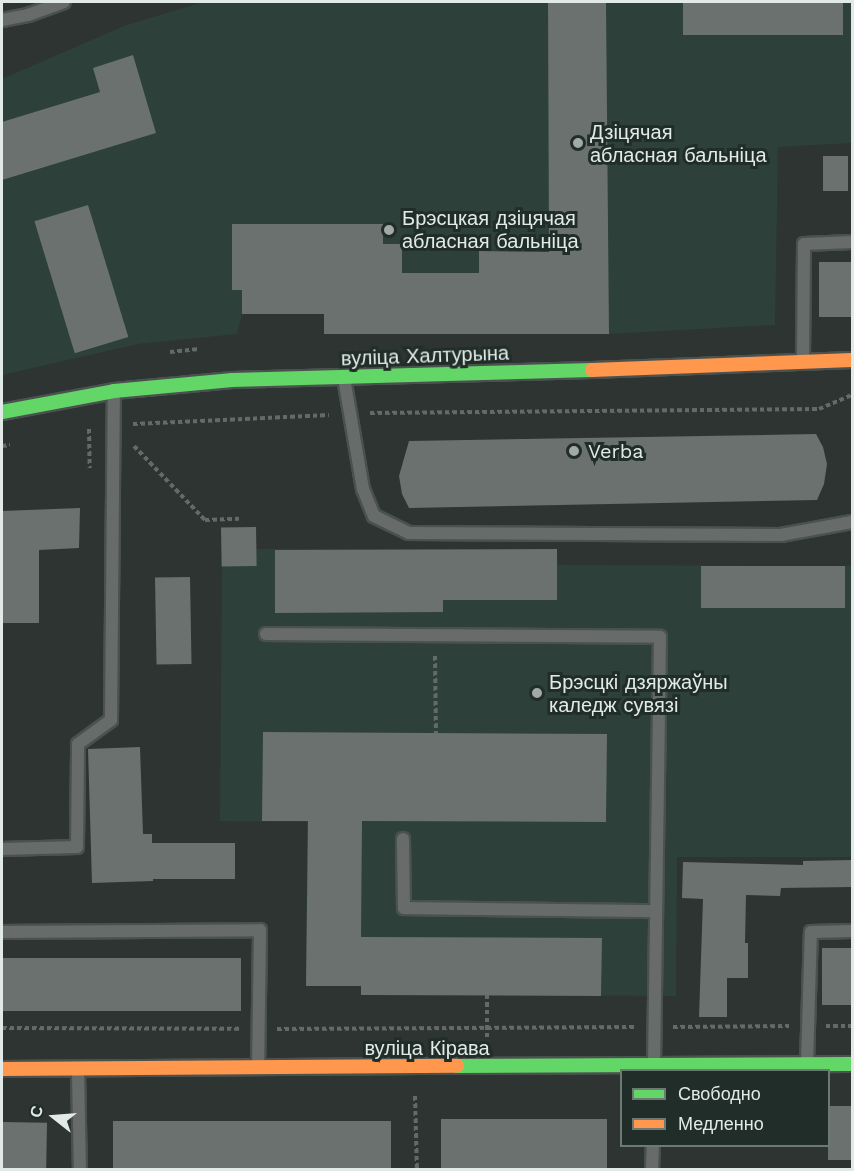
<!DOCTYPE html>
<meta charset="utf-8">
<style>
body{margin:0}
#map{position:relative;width:854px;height:1171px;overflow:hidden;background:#2d3431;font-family:"Work Sans",sans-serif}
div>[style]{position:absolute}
.built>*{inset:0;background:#2d4039}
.building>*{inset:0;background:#6b716e;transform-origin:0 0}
.path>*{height:4px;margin-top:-2px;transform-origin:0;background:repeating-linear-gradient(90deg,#646a67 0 4.5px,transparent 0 7.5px)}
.roads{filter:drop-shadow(2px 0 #4a514f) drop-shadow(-2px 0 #4a514f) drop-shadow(0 2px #4a514f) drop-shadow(0 -2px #4a514f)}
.lane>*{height:12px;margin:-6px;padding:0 6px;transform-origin:6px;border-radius:6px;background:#676c6a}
.fast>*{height:14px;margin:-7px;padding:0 7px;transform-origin:7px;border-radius:7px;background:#63d668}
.slow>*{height:14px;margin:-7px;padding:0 7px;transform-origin:7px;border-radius:7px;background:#ff974d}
.dots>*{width:16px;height:16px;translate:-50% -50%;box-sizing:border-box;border:3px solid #202d28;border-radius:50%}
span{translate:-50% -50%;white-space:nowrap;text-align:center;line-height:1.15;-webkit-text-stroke:6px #202d28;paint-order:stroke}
.poi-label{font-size:20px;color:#e1eae6}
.left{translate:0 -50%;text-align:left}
.street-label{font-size:20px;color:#e1eae6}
.frame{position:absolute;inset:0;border:3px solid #e1eae6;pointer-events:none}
.legend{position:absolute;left:620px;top:1069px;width:210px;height:78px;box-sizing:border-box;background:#202d28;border:2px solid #6d7974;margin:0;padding:8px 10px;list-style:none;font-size:18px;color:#e1eae6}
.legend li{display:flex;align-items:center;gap:12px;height:30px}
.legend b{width:30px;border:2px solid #6d7974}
.north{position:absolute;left:24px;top:1087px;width:60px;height:60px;-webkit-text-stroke:4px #202d28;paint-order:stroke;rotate:287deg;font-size:16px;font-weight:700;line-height:24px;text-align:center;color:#e1eae6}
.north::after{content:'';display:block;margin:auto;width:21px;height:27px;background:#e1eae6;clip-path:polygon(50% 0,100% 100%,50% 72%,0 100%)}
</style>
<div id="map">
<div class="built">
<div style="clip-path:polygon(203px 2px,852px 2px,852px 143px,778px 147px,775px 325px,609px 334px,324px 334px,324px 314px,242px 314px,237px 334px,138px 344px,2px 375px,2px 79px,124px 26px)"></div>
<div style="clip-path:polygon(256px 549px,557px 549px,558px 565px,852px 566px,852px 857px,677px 857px,676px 996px,361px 995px,361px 986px,306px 986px,307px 822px,220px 821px,222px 566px,257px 566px)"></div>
</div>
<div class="building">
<div style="clip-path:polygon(548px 2px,606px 2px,609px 334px,324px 334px,324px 314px,242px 314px,242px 290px,232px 290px,232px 224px,383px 224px,383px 244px,402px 244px,402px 273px,479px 273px,479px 251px,549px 252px)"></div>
<div style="left:683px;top:2px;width:160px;height:33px"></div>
<div style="clip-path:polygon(133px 55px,156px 133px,2px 180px,2px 122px,100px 92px,93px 68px)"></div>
<div style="left:823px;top:156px;width:25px;height:35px"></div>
<div style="left:88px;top:205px;width:138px;height:56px;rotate:73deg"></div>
<div style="left:819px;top:262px;width:33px;height:55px"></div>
<div style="clip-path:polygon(816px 434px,823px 447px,827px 464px,824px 484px,817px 500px,409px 508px,402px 494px,399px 476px,409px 441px)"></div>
<div style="clip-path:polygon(80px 508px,79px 548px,39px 550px,39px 623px,2px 623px,2px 511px)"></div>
<div style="left:256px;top:527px;width:39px;height:35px;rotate:89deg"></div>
<div style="clip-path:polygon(557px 549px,557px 600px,443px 600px,443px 612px,275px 613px,275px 550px)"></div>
<div style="left:701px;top:566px;width:144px;height:42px"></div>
<div style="left:190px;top:577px;width:87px;height:35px;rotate:89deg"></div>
<div style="clip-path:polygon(263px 732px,607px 734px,606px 822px,362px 821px,361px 937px,602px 938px,601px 996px,361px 995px,361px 986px,306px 986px,308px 821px,262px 821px)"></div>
<div style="clip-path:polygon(140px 747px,143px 834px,152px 834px,152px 843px,235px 843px,235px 879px,153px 879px,153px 881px,92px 883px,88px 749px)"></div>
<div style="clip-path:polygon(852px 860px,852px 887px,781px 888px,780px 896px,746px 895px,745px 943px,748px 943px,748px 978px,727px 978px,727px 1017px,699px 1017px,703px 899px,682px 898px,683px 862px,803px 865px,803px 861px)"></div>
<div style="left:822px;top:948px;width:30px;height:57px"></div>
<div style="left:2px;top:958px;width:239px;height:53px"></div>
<div style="left:828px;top:1106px;width:24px;height:54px"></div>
<div style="left:441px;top:1119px;width:166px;height:51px"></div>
<div style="left:113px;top:1121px;width:278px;height:49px"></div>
<div style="left:2px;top:1122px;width:45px;height:47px;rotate:1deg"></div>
</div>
<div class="path">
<div style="left:170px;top:352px;width:29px;rotate:-6deg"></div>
<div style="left:370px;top:413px;width:449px;rotate:-0.5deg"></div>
<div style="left:819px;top:409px;width:36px;rotate:-23deg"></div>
<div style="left:133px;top:424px;width:196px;rotate:-2.6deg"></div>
<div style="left:89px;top:429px;width:39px;rotate:89deg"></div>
<div style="left:2px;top:446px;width:8px;rotate:-7deg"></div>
<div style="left:134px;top:446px;width:103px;rotate:46.2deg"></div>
<div style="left:205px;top:520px;width:34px;rotate:-2deg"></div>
<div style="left:435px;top:656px;width:77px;rotate:89.3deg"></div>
<div style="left:826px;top:1026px;width:26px"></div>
<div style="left:673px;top:1027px;width:116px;rotate:-0.5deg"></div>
<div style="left:2px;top:1028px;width:238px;rotate:0.2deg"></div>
<div style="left:277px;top:1029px;width:359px;rotate:-0.3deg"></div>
<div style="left:487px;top:1037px;width:42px;rotate:-90deg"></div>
<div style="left:415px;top:1096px;width:74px;rotate:88.5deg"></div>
</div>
<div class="roads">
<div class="lane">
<div style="left:2px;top:20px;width:26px;rotate:-11deg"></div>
<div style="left:28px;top:15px;width:38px;rotate:-20deg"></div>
<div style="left:803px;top:361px;width:117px;rotate:-89.5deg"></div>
<div style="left:804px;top:244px;width:48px;rotate:-2.4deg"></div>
<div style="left:344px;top:378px;width:113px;rotate:80.3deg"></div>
<div style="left:363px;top:489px;width:29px;rotate:68deg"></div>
<div style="left:374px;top:516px;width:39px;rotate:26deg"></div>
<div style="left:409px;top:533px;width:372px;rotate:0.3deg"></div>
<div style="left:781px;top:535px;width:72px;rotate:-10.4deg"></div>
<div style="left:266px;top:634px;width:394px;rotate:0.4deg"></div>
<div style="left:660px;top:637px;width:427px;rotate:90.8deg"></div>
<div style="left:403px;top:839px;width:69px;rotate:89.2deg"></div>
<div style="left:404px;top:908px;width:251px;rotate:0.7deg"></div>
<div style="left:2px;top:849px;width:75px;rotate:-1.5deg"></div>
<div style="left:77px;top:847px;width:103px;rotate:-89.4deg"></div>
<div style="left:78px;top:744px;width:41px;rotate:-36deg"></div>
<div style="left:111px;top:720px;width:328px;rotate:-89.5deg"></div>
<div style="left:2px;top:932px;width:258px;rotate:-0.4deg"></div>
<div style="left:260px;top:930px;width:137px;rotate:90.8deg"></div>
<div style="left:807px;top:1063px;width:131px;rotate:-88.3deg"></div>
<div style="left:811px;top:932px;width:41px;rotate:-1.4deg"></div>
<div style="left:78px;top:1070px;width:100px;rotate:88.9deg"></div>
<div style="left:652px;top:1170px;width:24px;rotate:-88deg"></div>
</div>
<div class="fast">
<div style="left:2px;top:412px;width:114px;rotate:-10.6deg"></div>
<div style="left:114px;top:391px;width:119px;rotate:-5.3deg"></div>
<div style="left:232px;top:380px;width:360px;rotate:-1.6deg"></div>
<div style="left:457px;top:1066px;width:395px;rotate:-0.3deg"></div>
</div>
<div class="slow">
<div style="left:592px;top:370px;width:260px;rotate:-2.2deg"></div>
<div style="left:2px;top:1069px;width:455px;rotate:-0.4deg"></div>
</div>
</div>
<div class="dots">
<div style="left:578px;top:143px;background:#a2aaa7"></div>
<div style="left:389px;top:230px;background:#a2aaa7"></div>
<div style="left:574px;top:451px;background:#a2aaa7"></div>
<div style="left:537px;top:693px;background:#a2aaa7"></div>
</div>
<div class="poi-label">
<span class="left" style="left:590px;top:144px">Дзіцячая<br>абласная бальніца</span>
<span class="left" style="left:402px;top:230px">Брэсцкая дзіцячая<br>абласная бальніца</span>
<span class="left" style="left:588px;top:451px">Verba</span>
<span class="left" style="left:549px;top:694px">Брэсцкі дзяржаўны<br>каледж сувязі</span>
</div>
<div class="street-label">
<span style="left:425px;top:356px;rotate:-2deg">вуліца Халтурына</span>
<span style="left:427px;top:1048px">вуліца Кірава</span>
</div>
<div class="frame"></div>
<ul class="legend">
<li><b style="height:8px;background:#63d668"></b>Свободно</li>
<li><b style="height:8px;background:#ff974d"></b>Медленно</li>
</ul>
<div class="north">С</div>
</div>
